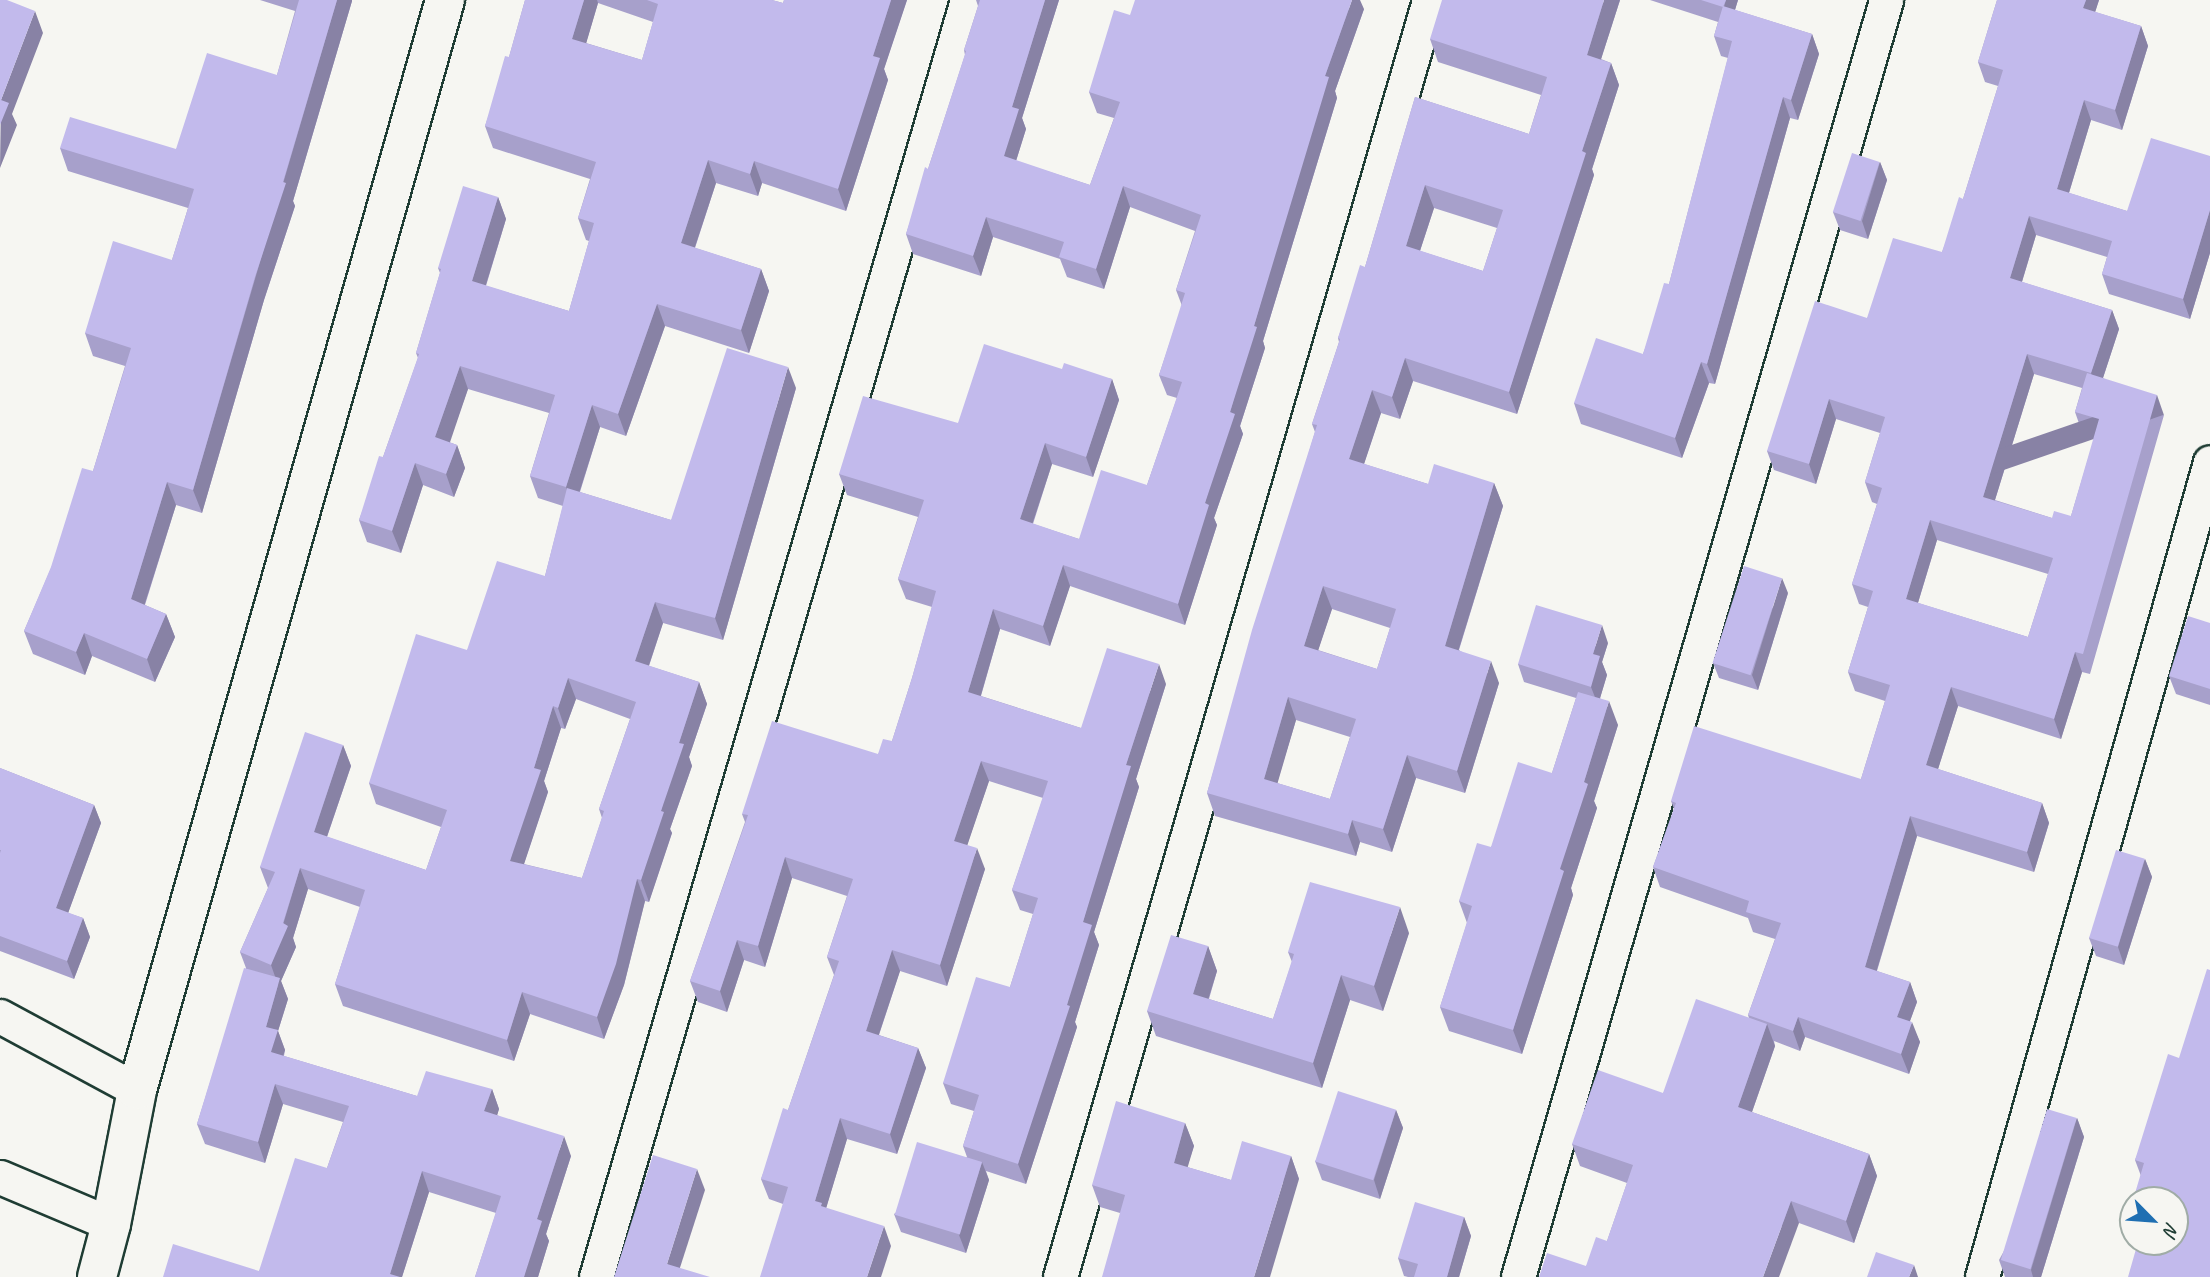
<!DOCTYPE html>
<style>
body{margin:0}
#map{position:relative;width:2210px;height:1277px;overflow:hidden;background:#f6f6f2;font-family:Caveat,sans-serif}
div>[style]{position:absolute}
.roads{filter:drop-shadow(2px 0 #1f3d34) drop-shadow(-2px 0 #1f3d34) drop-shadow(0 2px #1f3d34) drop-shadow(0 -2px #1f3d34)}
.minor>*{height:33px;margin:-16.5px;padding:0 16.5px;transform-origin:16.5px;border-radius:16.5px;background:#f6f6f2}
.tertiary>*{height:38px;margin:-19px;padding:0 19px;transform-origin:19px;border-radius:19px;background:#f6f6f2}
.wall>*{inset:0;background:#a7a0cb}
.shaded-wall>*{inset:0;background:#8882a5;transform-origin:0 0}
.building>*{inset:0;background:#c2baec;transform-origin:0 0}
span{translate:-50% -50%;white-space:nowrap;text-align:center;line-height:1.15;-webkit-text-stroke:7px #f6f6f2;paint-order:stroke}
.north{position:absolute;left:2119px;top:1186px;width:70px;height:70px;box-sizing:border-box;background:#f6f6f2;border:2px solid #a0aca6;border-radius:50%;rotate:115deg;font-size:19px;font-weight:700;line-height:28px;text-align:center;color:#1f3d34}
.north::after{content:'';display:block;margin:auto;width:24px;height:32px;background:#1f6fb2;clip-path:polygon(50% 0,100% 100%,50% 72%,0 100%)}
</style>
<div id="map">
<div class="roads">
<div class="minor">
<div style="left:0;top:1016px;width:156px;rotate:28.4deg"></div>
<div style="left:0;top:1177px;width:121px;rotate:22.9deg"></div>
<div style="left:596px;top:1277px;width:1330px;rotate:-73.8deg"></div>
<div style="left:1060px;top:1277px;width:1329px;rotate:-73.88deg"></div>
<div style="left:1518px;top:1277px;width:1329px;rotate:-73.92deg"></div>
<div style="left:1982px;top:1277px;width:846px;rotate:-74.37deg"></div>
</div>
<div class="tertiary">
<div style="left:97px;top:1277px;width:55px;rotate:-75.2deg"></div>
<div style="left:111px;top:1224px;width:136px;rotate:-79deg"></div>
<div style="left:137px;top:1090px;width:1133px;rotate:-74.22deg"></div>
</div>
</div>
<div class="wall">
<div style="clip-path:polygon(260px 0,352px 0,352px 1px,293px 201px,295px 206px,264px 300px,202px 513px,176px 505px,145px 605px,166px 614px,175px 637px,155px 682px,92px 656px,85px 675px,33px 654px,24px 631px,93px 471px,125px 366px,93px 356px,85px 333px,172px 260px,188px 208px,68px 171px,60px 148px,176px 149px,277px 75px,295px 11px)"></div>
<div style="clip-path:polygon(evenodd,525px 0,772px 0,783px 3px,784px 0,907px 0,884px 69px,888px 80px,846px 211px,762px 183px,758px 196px,716px 183px,695px 248px,761px 269px,769px 291px,749px 353px,665px 326px,626px 436px,600px 427px,580px 492px,671px 520px,796px 388px,723px 640px,663px 623px,649px 666px,699px 682px,707px 704px,689px 757px,692px 766px,670px 829px,672px 833px,649px 902px,645px 901px,624px 985px,604px 1039px,530px 1014px,514px 1061px,343px 1006px,335px 984px,360px 907px,308px 889px,293px 938px,296px 947px,281px 981px,288px 999px,278px 1031px,285px 1050px,284px 1056px,417px 1096px,492px 1089px,499px 1109px,497px 1115px,571px 1156px,546px 1234px,549px 1241px,538px 1277px,475px 1277px,496px 1213px,429px 1192px,402px 1277px,163px 1277px,259px 1271px,327px 1168px,343px 1122px,283px 1104px,265px 1163px,205px 1144px,197px 1124px,246px 968px,240px 952px,268px 888px,260px 867px,343px 745px,351px 766px,327px 837px,426px 870px,441px 827px,376px 804px,369px 783px,467px 650px,545px 576px,563px 506px,538px 498px,530px 476px,549px 413px,468px 389px,449px 442px,457px 445px,465px 468px,454px 497px,423px 485px,401px 553px,367px 542px,359px 520px,383px 457px,418px 358px,416px 353px,440px 273px,438px 268px,498px 197px,506px 219px,486px 286px,569px 311px,589px 241px,586px 240px,578px 218px,590px 179px,493px 148px,485px 126px,509px 57px,525px 0,598px 3px,653px 22px,642px 60px,586px 43px,598px 3px,525px 0,576px 699px,630px 719px,599px 809px,602px 818px,582px 878px,524px 864px,548px 792px,544px 781px,561px 728px,565px 729px,576px 699px)"></div>
<div style="clip-path:polygon(976px 0,1059px 0,1022px 118px,1026px 129px,1016px 161px,1090px 185px,1114px 118px,1097px 113px,1089px 92px,1130px 15px,1364px 9px,1335px 91px,1337px 98px,1263px 341px,1265px 348px,1240px 426px,1243px 434px,1214px 518px,1217px 525px,1185px 625px,1070px 586px,1050px 646px,1000px 629px,981px 696px,1081px 728px,1166px 684px,1136px 779px,1139px 787px,1094px 932px,1099px 945px,1075px 1022px,1077px 1027px,1026px 1184px,986px 1171px,989px 1180px,966px 1253px,901px 1232px,894px 1214px,967px 1157px,963px 1146px,974px 1111px,951px 1104px,943px 1083px,1010px 987px,1033px 914px,1020px 910px,1012px 890px,1043px 798px,989px 781px,967px 845px,985px 869px,947px 986px,900px 971px,879px 1035px,918px 1048px,926px 1068px,897px 1154px,847px 1139px,826px 1208px,891px 1246px,783px 1204px,769px 1199px,761px 1179px,788px 1110px,834px 975px,827px 957px,847px 896px,792px 878px,765px 967px,744px 960px,727px 1012px,698px 1002px,690px 981px,745px 822px,742px 814px,878px 754px,892px 741px,912px 678px,932px 607px,906px 599px,898px 579px,918px 517px,847px 495px,839px 474px,958px 423px,1062px 369px,1112px 379px,1119px 400px,1093px 477px,1052px 464px,1033px 524px,1079px 539px,1147px 485px,1177px 398px,1167px 395px,1159px 375px,1182px 306px,1176px 290px,1195px 231px,1130px 207px,1104px 289px,1067px 277px,1060px 259px,993px 237px,981px 276px,913px 254px,906px 234px,928px 169px,965px 55px,964px 50px,978px 6px)"></div>
<div style="clip-path:polygon(evenodd,1620px 0,1601px 59px,1611px 63px,1619px 85px,1592px 169px,1594px 175px,1517px 414px,1413px 381px,1400px 419px,1381px 413px,1364px 464px,1428px 484px,1494px 483px,1503px 506px,1459px 650px,1499px 683px,1465px 793px,1416px 778px,1392px 852px,1360px 842px,1356px 856px,1215px 816px,1207px 793px,1315px 432px,1312px 424px,1339px 342px,1338px 338px,1365px 267px,1415px 97px,1529px 134px,1541px 95px,1438px 62px,1430px 39px,1620px 0,1434px 208px,1497px 228px,1483px 271px,1420px 251px,1434px 208px,1620px 0,1332px 609px,1390px 628px,1377px 669px,1318px 650px,1332px 609px,1620px 0,1296px 720px,1350px 737px,1330px 799px,1277px 783px,1296px 720px)"></div>
<div style="clip-path:polygon(1650px 0,1738px 0,1735px 10px,1812px 34px,1819px 54px,1798px 120px,1790px 118px,1715px 384px,1709px 383px,1682px 458px,1581px 424px,1574px 403px,1643px 354px,1669px 284px,1728px 58px,1721px 56px,1714px 36px,1718px 22px)"></div>
<div style="clip-path:polygon(evenodd,1997px 0,2099px 0,2095px 12px,2141px 26px,2148px 46px,2122px 130px,2091px 120px,2069px 193px,2127px 211px,2210px 156px,2210px 253px,2190px 319px,2109px 294px,2102px 274px,2107px 257px,2036px 235px,2022px 282px,2112px 310px,2119px 329px,2103px 378px,2164px 415px,2090px 674px,2082px 672px,2061px 739px,1958px 706px,1938px 769px,2042px 803px,2049px 823px,2034px 872px,1917px 836px,1877px 971px,1910px 982px,1917px 1002px,1910px 1021px,1920px 1042px,1909px 1074px,1805px 1037px,1800px 1051px,1774px 1041px,1775px 1046px,1752px 1112px,1869px 1154px,1877px 1176px,1854px 1243px,1799px 1223px,1586px 1266px,1607px 1241px,1627px 1183px,1580px 1166px,1572px 1144px,1663px 1093px,1749px 1018px,1748px 1015px,1775px 939px,1753px 932px,1748px 918px,1660px 887px,1653px 867px,1674px 809px,1671px 801px,1861px 779px,1885px 701px,1855px 691px,1848px 672px,1868px 607px,1859px 604px,1852px 584px,1877px 504px,1872px 502px,1865px 482px,1880px 433px,1836px 419px,1816px 484px,1774px 470px,1767px 451px,1867px 318px,1942px 252px,1963px 199px,1998px 86px,1985px 82px,1978px 62px,1997px 0,2034px 374px,2082px 388px,2075px 412px,2082px 432px,2095px 436px,2071px 516px,2052px 518px,1995px 500px,2034px 374px,1997px 0,1937px 540px,2048px 574px,2028px 637px,1918px 603px,1937px 540px)"></div>
<div style="clip-path:polygon(1880px 162px,1887px 180px,1868px 239px,1840px 230px,1833px 212px)"></div>
<div style="clip-path:polygon(1788px 593px,1758px 690px,1719px 678px,1713px 663px)"></div>
<div style="clip-path:polygon(2210px 623px,2210px 705px,2176px 694px,2169px 676px)"></div>
<div style="clip-path:polygon(1608px 643px,1602px 662px,1607px 675px,1600px 698px,1618px 725px,1594px 801px,1597px 808px,1571px 888px,1573px 895px,1522px 1054px,1449px 1031px,1440px 1007px,1467px 923px,1459px 901px,1491px 847px,1552px 773px,1576px 698px,1524px 682px,1518px 664px)"></div>
<div style="clip-path:polygon(0 768px,94px 805px,101px 823px,68px 913px,83px 918px,90px 937px,74px 979px,0 951px)"></div>
<div style="clip-path:polygon(2145px 859px,2152px 877px,2124px 965px,2096px 956px,2089px 938px)"></div>
<div style="clip-path:polygon(1409px 933px,1383px 1011px,1350px 1000px,1322px 1088px,1156px 1036px,1147px 1011px,1208px 946px,1217px 971px,1209px 999px,1273px 1019px,1292px 962px,1288px 952px)"></div>
<div style="clip-path:polygon(2179px 1058px,2175px 1242px,2141px 1176px,2135px 1160px)"></div>
<div style="clip-path:polygon(1396px 1110px,1403px 1128px,1380px 1199px,1322px 1180px,1315px 1161px)"></div>
<div style="clip-path:polygon(2077px 1118px,2084px 1137px,2041px 1277px,2005px 1277px,1999px 1260px)"></div>
<div style="clip-path:polygon(1185px 1123px,1194px 1146px,1187px 1167px,1231px 1180px,1291px 1156px,1299px 1179px,1120px 1213px,1100px 1207px,1092px 1185px)"></div>
<div style="clip-path:polygon(2133px 1200px,2133px 1232px,2128px 1217px)"></div>
<div style="clip-path:polygon(1464px 1217px,1471px 1236px,1459px 1277px,1408px 1277px,1404px 1276px,1398px 1258px)"></div>
</div>
<div class="shaded-wall">
<div style="clip-path:polygon(337px 0,352px 0,352px 1px,293px 201px,295px 206px,264px 300px,202px 513px,193px 490px)"></div>
<div style="clip-path:polygon(584px 0,597px 0,598px 3px,581px 61px,572px 39px)"></div>
<div style="clip-path:polygon(891px 0,907px 0,884px 69px,888px 80px,846px 211px,838px 189px,873px 56px)"></div>
<div style="clip-path:polygon(1045px 0,1059px 0,1022px 118px,1026px 129px,1011px 177px,1004px 156px,1012px 107px)"></div>
<div style="clip-path:polygon(1352px 0,1360px 0,1364px 9px,1335px 91px,1337px 98px,1263px 341px,1265px 348px,1240px 426px,1243px 434px,1214px 518px,1217px 525px,1185px 625px,1178px 604px,1205px 503px,1254px 326px,1325px 76px)"></div>
<div style="clip-path:polygon(1604px 0,1620px 0,1595px 78px,1587px 55px)"></div>
<div style="clip-path:polygon(1726px 0,1738px 0,1730px 26px,1724px 7px)"></div>
<div style="clip-path:polygon(2086px 0,2099px 0,2090px 28px,2083px 8px)"></div>
<div style="clip-path:polygon(35px 11px,43px 33px,12px 114px,17px 125px,0 168px,1px 100px)"></div>
<div style="clip-path:polygon(2141px 26px,2148px 46px,2122px 130px,2115px 110px)"></div>
<div style="clip-path:polygon(1812px 34px,1819px 54px,1798px 120px,1791px 100px)"></div>
<div style="clip-path:polygon(1611px 63px,1619px 85px,1592px 169px,1594px 175px,1517px 414px,1509px 392px,1582px 151px)"></div>
<div style="clip-path:polygon(1783px 97px,1790px 118px,1715px 384px,1707px 364px)"></div>
<div style="clip-path:polygon(2084px 100px,2091px 120px,2064px 209px,2057px 189px)"></div>
<div style="clip-path:polygon(708px 160px,716px 183px,689px 265px,681px 243px)"></div>
<div style="clip-path:polygon(754px 161px,762px 183px,758px 196px,750px 174px)"></div>
<div style="clip-path:polygon(1880px 162px,1887px 180px,1868px 239px,1862px 221px)"></div>
<div style="clip-path:polygon(1425px 185px,1434px 208px,1414px 269px,1406px 246px)"></div>
<div style="clip-path:polygon(1123px 186px,1130px 207px,1104px 289px,1096px 269px)"></div>
<div style="clip-path:polygon(498px 197px,506px 219px,480px 304px,472px 281px)"></div>
<div style="clip-path:polygon(2210px 210px,2210px 253px,2190px 319px,2183px 299px)"></div>
<div style="clip-path:polygon(2029px 216px,2036px 235px,2017px 298px,2010px 278px)"></div>
<div style="clip-path:polygon(986px 217px,993px 237px,981px 276px,973px 256px)"></div>
<div style="clip-path:polygon(761px 269px,769px 291px,749px 353px,741px 330px)"></div>
<div style="clip-path:polygon(657px 304px,665px 326px,626px 436px,618px 414px)"></div>
<div style="clip-path:polygon(2112px 310px,2119px 329px,2098px 393px,2091px 373px)"></div>
<div style="clip-path:polygon(2027px 354px,2034px 374px,1990px 516px,1983px 497px)"></div>
<div style="clip-path:polygon(1405px 358px,1413px 381px,1400px 419px,1392px 397px)"></div>
<div style="clip-path:polygon(1701px 362px,1709px 383px,1682px 458px,1675px 438px)"></div>
<div style="clip-path:polygon(460px 366px,468px 389px,444px 460px,435px 437px)"></div>
<div style="clip-path:polygon(788px 367px,796px 388px,723px 640px,715px 618px)"></div>
<div style="clip-path:polygon(1112px 379px,1119px 400px,1093px 477px,1086px 457px)"></div>
<div style="clip-path:polygon(1372px 390px,1381px 413px,1358px 482px,1349px 459px)"></div>
<div style="left:2157px;top:395px;width:21px;height:269px;rotate:71deg"></div>
<div style="clip-path:polygon(1829px 399px,1836px 419px,1816px 484px,1809px 464px)"></div>
<div style="clip-path:polygon(592px 405px,600px 427px,574px 509px,566px 487px)"></div>
<div style="clip-path:polygon(1045px 443px,1052px 464px,1027px 540px,1020px 519px)"></div>
<div style="clip-path:polygon(457px 445px,465px 468px,454px 497px,446px 474px)"></div>
<div style="clip-path:polygon(415px 463px,423px 485px,401px 553px,392px 531px)"></div>
<div style="clip-path:polygon(167px 482px,176px 505px,139px 622px,131px 599px)"></div>
<div style="clip-path:polygon(1494px 483px,1503px 506px,1453px 668px,1445px 646px)"></div>
<div style="clip-path:polygon(1930px 520px,1937px 540px,1913px 619px,1906px 599px)"></div>
<div style="clip-path:polygon(1063px 565px,1070px 586px,1050px 646px,1043px 626px)"></div>
<div style="clip-path:polygon(1782px 578px,1788px 593px,1758px 690px,1752px 675px)"></div>
<div style="clip-path:polygon(1323px 586px,1332px 609px,1312px 669px,1304px 646px)"></div>
<div style="clip-path:polygon(655px 602px,663px 623px,643px 683px,635px 661px)"></div>
<div style="clip-path:polygon(993px 609px,1000px 629px,976px 712px,968px 692px)"></div>
<div style="clip-path:polygon(166px 614px,175px 637px,155px 682px,147px 659px)"></div>
<div style="clip-path:polygon(1602px 625px,1608px 643px,1602px 662px,1607px 675px,1598px 705px,1591px 687px,1593px 654px)"></div>
<div style="clip-path:polygon(84px 633px,92px 656px,85px 675px,76px 652px)"></div>
<div style="clip-path:polygon(2075px 652px,2082px 672px,2061px 739px,2054px 719px)"></div>
<div style="clip-path:polygon(1491px 661px,1499px 683px,1465px 793px,1457px 771px)"></div>
<div style="clip-path:polygon(1159px 664px,1166px 684px,1136px 779px,1139px 787px,1094px 932px,1099px 945px,1075px 1022px,1077px 1027px,1026px 1184px,1018px 1164px,1067px 1005px,1083px 922px,1126px 765px)"></div>
<div style="clip-path:polygon(568px 678px,576px 699px,565px 729px,558px 708px)"></div>
<div style="clip-path:polygon(699px 682px,707px 704px,689px 757px,692px 766px,670px 829px,672px 833px,649px 902px,641px 880px,661px 811px,679px 743px)"></div>
<div style="clip-path:polygon(1951px 687px,1958px 706px,1933px 785px,1926px 765px)"></div>
<div style="clip-path:polygon(1288px 697px,1296px 720px,1272px 802px,1264px 779px)"></div>
<div style="clip-path:polygon(1609px 701px,1618px 725px,1594px 801px,1597px 808px,1571px 888px,1573px 895px,1522px 1054px,1513px 1030px,1584px 782px)"></div>
<div style="clip-path:polygon(553px 706px,561px 728px,544px 781px,548px 792px,518px 882px,510px 861px,534px 768px)"></div>
<div style="clip-path:polygon(343px 745px,351px 766px,321px 854px,314px 832px)"></div>
<div style="clip-path:polygon(1407px 755px,1416px 778px,1392px 852px,1383px 829px)"></div>
<div style="clip-path:polygon(981px 761px,989px 781px,962px 861px,954px 841px)"></div>
<div style="clip-path:polygon(2042px 803px,2049px 823px,2034px 872px,2027px 852px)"></div>
<div style="clip-path:polygon(94px 805px,101px 823px,63px 927px,56px 908px)"></div>
<div style="clip-path:polygon(1910px 816px,1917px 836px,1872px 986px,1865px 967px)"></div>
<div style="clip-path:polygon(1352px 820px,1360px 842px,1356px 856px,1348px 834px)"></div>
<div style="clip-path:polygon(977px 848px,985px 869px,947px 986px,940px 965px)"></div>
<div style="clip-path:polygon(785px 857px,792px 878px,765px 967px,758px 946px)"></div>
<div style="clip-path:polygon(2145px 859px,2152px 877px,2124px 965px,2118px 947px)"></div>
<div style="clip-path:polygon(300px 868px,308px 889px,293px 938px,296px 947px,281px 981px,288px 999px,278px 1031px,285px 1050px,278px 1072px,271px 1052px,266px 1027px,278px 985px,271px 965px)"></div>
<div style="clip-path:polygon(637px 879px,645px 901px,624px 985px,604px 1039px,597px 1017px)"></div>
<div style="clip-path:polygon(1400px 907px,1409px 933px,1383px 1011px,1374px 986px)"></div>
<div style="clip-path:polygon(83px 918px,90px 937px,74px 979px,67px 961px)"></div>
<div style="clip-path:polygon(737px 940px,744px 960px,727px 1012px,720px 991px)"></div>
<div style="clip-path:polygon(1208px 946px,1217px 971px,1202px 1019px,1193px 994px)"></div>
<div style="clip-path:polygon(892px 950px,900px 971px,873px 1052px,866px 1031px)"></div>
<div style="clip-path:polygon(1341px 975px,1350px 1000px,1322px 1088px,1313px 1063px)"></div>
<div style="clip-path:polygon(1910px 982px,1917px 1002px,1904px 1037px,1897px 1017px)"></div>
<div style="clip-path:polygon(522px 992px,530px 1014px,514px 1061px,507px 1040px)"></div>
<div style="clip-path:polygon(1798px 1017px,1805px 1037px,1800px 1051px,1793px 1031px)"></div>
<div style="clip-path:polygon(1912px 1022px,1920px 1042px,1909px 1074px,1901px 1054px)"></div>
<div style="clip-path:polygon(1767px 1024px,1775px 1046px,1746px 1129px,1738px 1107px)"></div>
<div style="clip-path:polygon(918px 1048px,926px 1068px,897px 1154px,890px 1134px)"></div>
<div style="clip-path:polygon(275px 1084px,283px 1104px,265px 1163px,258px 1142px)"></div>
<div style="clip-path:polygon(492px 1089px,499px 1109px,492px 1132px,484px 1111px)"></div>
<div style="clip-path:polygon(1396px 1110px,1403px 1128px,1380px 1199px,1374px 1180px)"></div>
<div style="clip-path:polygon(840px 1118px,847px 1139px,825px 1212px,815px 1201px)"></div>
<div style="clip-path:polygon(2077px 1118px,2084px 1137px,2041px 1277px,2033px 1277px,2031px 1270px)"></div>
<div style="clip-path:polygon(1185px 1123px,1194px 1146px,1182px 1186px,1174px 1163px)"></div>
<div style="clip-path:polygon(564px 1136px,571px 1156px,546px 1234px,549px 1241px,538px 1277px,524px 1277px,537px 1219px)"></div>
<div style="clip-path:polygon(1869px 1154px,1877px 1176px,1854px 1243px,1846px 1221px)"></div>
<div style="clip-path:polygon(1291px 1156px,1299px 1179px,1270px 1277px,1254px 1277px)"></div>
<div style="clip-path:polygon(982px 1162px,989px 1180px,966px 1253px,959px 1235px)"></div>
<div style="clip-path:polygon(697px 1169px,705px 1190px,677px 1277px,667px 1264px)"></div>
<div style="clip-path:polygon(422px 1171px,429px 1192px,402px 1277px,391px 1277px,390px 1274px)"></div>
<div style="clip-path:polygon(1791px 1201px,1799px 1223px,1779px 1277px,1763px 1277px)"></div>
<div style="clip-path:polygon(1464px 1217px,1471px 1236px,1459px 1277px,1447px 1277px)"></div>
<div style="clip-path:polygon(884px 1226px,891px 1246px,881px 1277px,867px 1277px)"></div>
<div style="clip-path:polygon(1914px 1265px,1918px 1277px,1909px 1277px)"></div>
</div>
<div class="building">
<div style="clip-path:polygon(0 0,7px 0,35px 11px,1px 100px,9px 103px,0 125px)"></div>
<div style="clip-path:polygon(299px 0,337px 0,283px 182px,286px 183px,255px 277px,193px 490px,167px 482px,131px 599px,166px 614px,147px 659px,84px 633px,76px 652px,24px 631px,51px 567px,82px 468px,93px 471px,131px 348px,85px 333px,113px 241px,172px 260px,194px 189px,60px 148px,70px 117px,176px 149px,207px 53px,277px 75px)"></div>
<div style="clip-path:polygon(525px 0,584px 0,572px 39px,642px 60px,658px 4px,647px 0,772px 0,783px 3px,784px 0,891px 0,873px 56px,880px 58px,838px 189px,754px 161px,750px 174px,708px 160px,681px 243px,761px 269px,741px 330px,657px 304px,618px 414px,592px 405px,566px 487px,530px 476px,555px 395px,460px 366px,435px 437px,457px 445px,446px 474px,415px 463px,392px 531px,359px 520px,379px 456px,383px 457px,419px 354px,416px 353px,441px 269px,438px 268px,463px 186px,498px 197px,472px 281px,569px 311px,594px 223px,578px 218px,596px 162px,485px 126px,505px 56px,509px 57px)"></div>
<div style="clip-path:polygon(980px 0,1045px 0,1012px 107px,1019px 109px,1004px 156px,1090px 185px,1120px 102px,1089px 92px,1114px 10px,1130px 15px,1135px 0,1352px 0,1325px 76px,1329px 77px,1254px 326px,1257px 327px,1230px 412px,1235px 414px,1205px 503px,1209px 505px,1178px 604px,1063px 565px,1043px 626px,993px 609px,968px 692px,1081px 728px,1107px 648px,1159px 664px,1126px 765px,1131px 766px,1083px 922px,1092px 925px,1067px 1005px,1070px 1006px,1018px 1164px,963px 1146px,979px 1095px,943px 1083px,976px 977px,1010px 987px,1038px 898px,1012px 890px,1048px 781px,981px 761px,954px 841px,977px 848px,940px 965px,892px 950px,866px 1031px,918px 1048px,890px 1134px,840px 1118px,815px 1201px,822px 1203px,821px 1206px,884px 1226px,867px 1277px,760px 1277px,788px 1187px,761px 1179px,783px 1108px,788px 1110px,839px 961px,827px 957px,853px 879px,785px 857px,758px 946px,737px 940px,720px 991px,690px 981px,748px 815px,742px 814px,772px 721px,878px 754px,883px 739px,892px 741px,912px 678px,936px 591px,898px 579px,924px 500px,839px 474px,863px 396px,958px 423px,984px 344px,1062px 369px,1064px 363px,1112px 379px,1086px 457px,1045px 443px,1020px 519px,1079px 539px,1101px 470px,1147px 485px,1182px 382px,1159px 375px,1185px 293px,1176px 290px,1201px 215px,1123px 186px,1096px 269px,1059px 257px,1064px 242px,986px 217px,973px 256px,906px 234px,925px 167px,928px 169px,966px 51px,964px 50px)"></div>
<div style="clip-path:polygon(evenodd,1442px 0,1604px 0,1587px 55px,1611px 63px,1582px 151px,1586px 153px,1509px 392px,1405px 358px,1392px 397px,1372px 390px,1349px 459px,1428px 484px,1434px 464px,1494px 483px,1445px 646px,1491px 661px,1457px 771px,1407px 755px,1383px 829px,1352px 820px,1348px 834px,1207px 793px,1252px 630px,1317px 425px,1312px 424px,1340px 339px,1338px 338px,1360px 265px,1365px 267px,1415px 97px,1529px 134px,1547px 77px,1430px 39px,1442px 0,1425px 185px,1503px 210px,1483px 271px,1406px 246px,1425px 185px,1442px 0,1323px 586px,1396px 609px,1377px 669px,1304px 646px,1323px 586px,1442px 0,1288px 697px,1356px 719px,1330px 799px,1264px 779px,1288px 697px)"></div>
<div style="clip-path:polygon(1701px 0,1726px 0,1723px 7px)"></div>
<div style="clip-path:polygon(evenodd,1997px 0,2086px 0,2083px 8px,2141px 26px,2115px 110px,2084px 100px,2057px 189px,2127px 211px,2151px 138px,2210px 156px,2210px 210px,2183px 299px,2102px 274px,2112px 241px,2029px 216px,2010px 278px,2112px 310px,2091px 373px,2027px 354px,1983px 497px,2052px 518px,2054px 511px,2071px 516px,2099px 419px,2075px 412px,2087px 373px,2157px 395px,2083px 654px,2075px 652px,2054px 719px,1951px 687px,1926px 765px,2042px 803px,2027px 852px,1910px 816px,1865px 967px,1910px 982px,1897px 1017px,1912px 1022px,1901px 1054px,1798px 1017px,1793px 1031px,1748px 1015px,1781px 923px,1746px 912px,1749px 901px,1653px 867px,1676px 803px,1671px 801px,1694px 726px,1861px 779px,1890px 685px,1848px 672px,1873px 591px,1852px 584px,1882px 488px,1865px 482px,1885px 417px,1829px 399px,1809px 464px,1767px 451px,1815px 301px,1867px 318px,1893px 238px,1942px 252px,1959px 197px,1963px 199px,2003px 70px,1978px 62px,1997px 0,1930px 520px,2053px 558px,2028px 637px,1906px 599px,1930px 520px)"></div>
<div style="clip-path:polygon(1723px 6px,1812px 34px,1791px 100px,1783px 97px,1707px 364px,1701px 362px,1675px 438px,1574px 403px,1596px 338px,1643px 354px,1664px 283px,1669px 284px,1732px 41px,1714px 36px)"></div>
<div style="left:1852px;top:153px;width:29px;height:62px;rotate:18deg"></div>
<div style="clip-path:polygon(evenodd,727px 348px,788px 367px,715px 618px,655px 602px,635px 661px,699px 682px,679px 743px,684px 744px,661px 811px,664px 812px,641px 880px,637px 879px,616px 964px,597px 1017px,522px 992px,507px 1040px,335px 984px,365px 890px,300px 868px,283px 923px,288px 926px,271px 965px,240px 952px,275px 872px,260px 867px,305px 732px,343px 745px,314px 832px,426px 870px,447px 810px,369px 783px,416px 634px,467px 650px,497px 561px,545px 576px,567px 488px,671px 520px,727px 348px,568px 678px,636px 702px,599px 809px,604px 811px,582px 878px,510px 861px,541px 770px,534px 768px,553px 706px,558px 708px,568px 678px)"></div>
<div style="left:1744px;top:566px;width:40px;height:102px;rotate:18deg"></div>
<div style="clip-path:polygon(1536px 605px,1602px 625px,1593px 654px,1600px 656px,1591px 687px,1518px 664px)"></div>
<div style="clip-path:polygon(2188px 616px,2210px 623px,2210px 689px,2169px 676px)"></div>
<div style="clip-path:polygon(1578px 692px,1609px 701px,1584px 782px,1588px 784px,1560px 869px,1564px 871px,1513px 1030px,1440px 1007px,1472px 906px,1459px 901px,1477px 843px,1491px 847px,1518px 762px,1552px 773px)"></div>
<div style="clip-path:polygon(0 768px,94px 805px,56px 908px,83px 918px,67px 961px,0 936px,0 853px,1px 850px,0 850px)"></div>
<div style="left:2116px;top:850px;width:30px;height:92px;rotate:17deg"></div>
<div style="clip-path:polygon(1310px 882px,1400px 907px,1374px 986px,1341px 975px,1313px 1063px,1147px 1011px,1171px 935px,1208px 946px,1193px 994px,1273px 1019px,1294px 954px,1288px 952px)"></div>
<div style="clip-path:polygon(244px 968px,280px 978px,266px 1027px,278px 1030px,271px 1052px,417px 1096px,426px 1071px,492px 1089px,484px 1111px,564px 1136px,537px 1219px,542px 1221px,524px 1277px,475px 1277px,501px 1196px,422px 1171px,390px 1274px,400px 1277px,163px 1277px,173px 1244px,259px 1271px,295px 1158px,327px 1168px,349px 1106px,275px 1084px,258px 1142px,197px 1124px)"></div>
<div style="clip-path:polygon(2207px 969px,2210px 970px,2210px 1277px,2128px 1277px,2138px 1242px,2175px 1242px,2175px 1200px,2133px 1200px,2144px 1163px,2135px 1160px,2168px 1054px,2179px 1058px)"></div>
<div style="clip-path:polygon(1696px 999px,1767px 1024px,1738px 1107px,1869px 1154px,1846px 1221px,1791px 1201px,1763px 1277px,1539px 1277px,1547px 1253px,1586px 1266px,1596px 1237px,1607px 1241px,1633px 1165px,1572px 1144px,1598px 1070px,1663px 1093px)"></div>
<div style="left:1338px;top:1091px;width:61px;height:74px;rotate:18deg"></div>
<div style="clip-path:polygon(1116px 1101px,1185px 1123px,1174px 1163px,1231px 1180px,1242px 1141px,1291px 1156px,1254px 1277px,1102px 1277px,1125px 1195px,1092px 1185px)"></div>
<div style="left:2047px;top:1109px;width:31px;height:158px;rotate:17deg"></div>
<div style="left:917px;top:1142px;width:68px;height:76px;rotate:17deg"></div>
<div style="clip-path:polygon(653px 1155px,697px 1169px,667px 1264px,710px 1277px,614px 1277px)"></div>
<div style="clip-path:polygon(2133px 1200px,2133px 1219px,2128px 1217px)"></div>
<div style="clip-path:polygon(1415px 1202px,1464px 1217px,1447px 1277px,1414px 1277px,1418px 1264px,1398px 1258px)"></div>
<div style="clip-path:polygon(1876px 1252px,1914px 1265px,1909px 1277px,1867px 1277px)"></div>
</div>
<div class="north">N</div>
</div>
